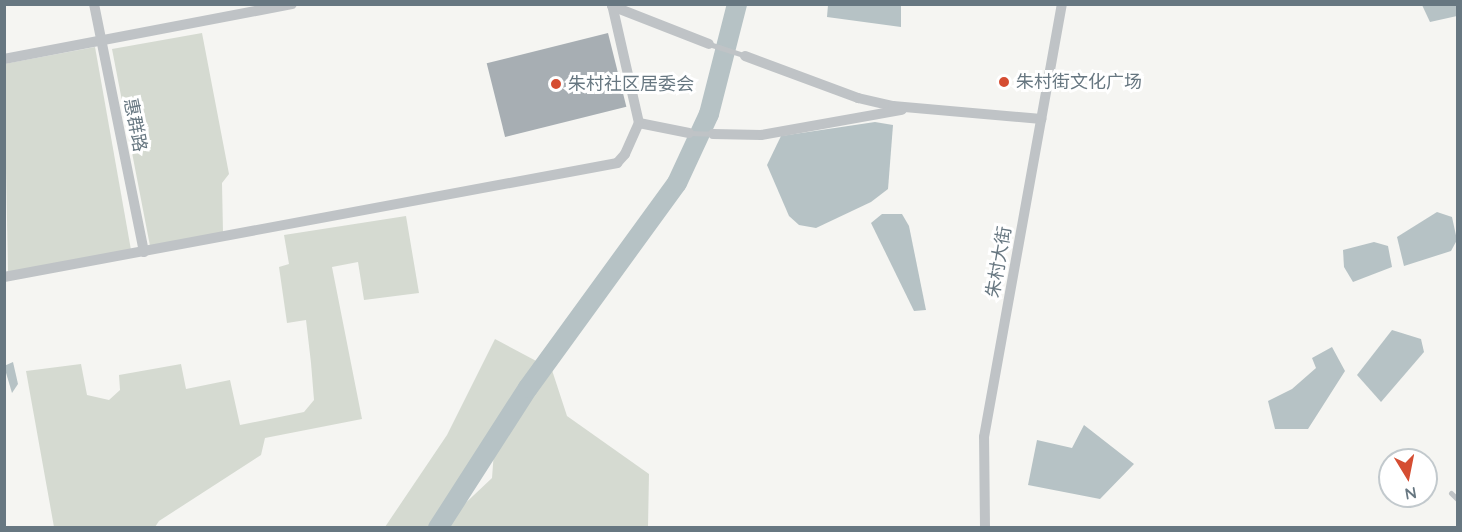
<!DOCTYPE html>
<meta charset="utf-8">
<style>
body{margin:0}
#map{position:relative;width:1462px;height:532px;overflow:hidden;background:#f5f5f2;font-family:Quicksand,"Noto Sans SC",sans-serif}
div>[style]{position:absolute}
.green>*{inset:0;background:#d5dad1}
.water>*{inset:0;background:#b6c2c5}
.river>*{height:20px;margin:-10px;padding:0 10px;transform-origin:10px;border-radius:10px;background:#b6c2c5}
.building>*{inset:0;background:#a7aeb3;transform-origin:0 0}
.service>*{height:5px;margin:-2.5px;padding:0 2.5px;transform-origin:2.5px;border-radius:2.5px;background:#bfc3c6}
.minor>*{height:10px;margin:-5px;padding:0 5px;transform-origin:5px;border-radius:5px;background:#bfc3c6}
.dots>*{width:16px;height:16px;translate:-50% -50%;box-sizing:border-box;border:3px solid #fff;border-radius:50%}
span{translate:-50% -50%;white-space:nowrap;text-align:center;line-height:1.15;-webkit-text-stroke:6px #fff;paint-order:stroke}
.poi-label{font-size:18px;color:#677781}
.left{translate:0 -50%;text-align:left}
.street-label{font-size:18px;color:#677781}
.frame{position:absolute;inset:0;border:6px solid #677781;pointer-events:none}
.north{position:absolute;left:1378px;top:448px;width:60px;height:60px;box-sizing:border-box;background:#fff;border:2px solid #c2c9cd;border-radius:50%;rotate:170deg;font-size:16px;font-weight:700;line-height:24px;text-align:center;color:#677781}
.north::after{content:'';display:block;margin:auto;width:21px;height:27px;background:#d54d32;clip-path:polygon(50% 0,100% 100%,50% 72%,0 100%)}
</style>
<div id="map">
<div class="green">
<div style="clip-path:polygon(202px 33px,229px 174px,222px 183px,223px 233px,150px 246px,112px 49px)"></div>
<div style="clip-path:polygon(95px 47px,131px 250px,8px 272px,4px 64px)"></div>
<div style="clip-path:polygon(406px 216px,419px 293px,364px 300px,358px 262px,332px 267px,362px 419px,265px 438px,261px 455px,159px 521px,155px 527px,54px 527px,26px 371px,81px 364px,87px 395px,109px 400px,120px 390px,119px 375px,181px 364px,186px 389px,230px 380px,240px 425px,304px 412px,314px 400px,311px 363px,306px 320px,287px 323px,279px 267px,289px 264px,284px 235px)"></div>
<div style="clip-path:polygon(495px 339px,540px 363px,434px 527px,385px 527px,447px 435px)"></div>
<div style="clip-path:polygon(550px 364px,567px 416px,649px 474px,648px 527px,446px 527px,456px 512px,492px 478px,494px 451px)"></div>
</div>
<div class="water">
<div style="clip-path:polygon(828px 5px,901px 5px,901px 27px,827px 17px)"></div>
<div style="clip-path:polygon(1422px 5px,1457px 5px,1457px 16px,1430px 22px)"></div>
<div style="clip-path:polygon(875px 122px,893px 125px,888px 189px,871px 202px,816px 228px,799px 225px,789px 216px,767px 165px,781px 136px)"></div>
<div style="clip-path:polygon(1437px 212px,1452px 217px,1457px 240px,1451px 251px,1404px 266px,1397px 237px)"></div>
<div style="clip-path:polygon(882px 214px,902px 214px,909px 226px,926px 310px,914px 311px,871px 223px)"></div>
<div style="clip-path:polygon(1374px 242px,1388px 246px,1392px 267px,1353px 282px,1344px 267px,1343px 250px)"></div>
<div style="clip-path:polygon(1392px 330px,1421px 339px,1424px 352px,1381px 402px,1357px 375px)"></div>
<div style="clip-path:polygon(1332px 347px,1345px 371px,1308px 429px,1275px 429px,1268px 401px,1292px 389px,1316px 368px,1312px 358px)"></div>
<div style="clip-path:polygon(13px 362px,18px 384px,12px 393px,4px 366px)"></div>
<div style="clip-path:polygon(1084px 425px,1134px 464px,1100px 499px,1028px 485px,1037px 440px,1072px 448px)"></div>
</div>
<div class="river">
<div style="left:438px;top:528px;width:166px;rotate:-57.3deg"></div>
<div style="left:528px;top:388px;width:253px;rotate:-54deg"></div>
<div style="left:677px;top:183px;width:76px;rotate:-65.1deg"></div>
<div style="left:709px;top:114px;width:114px;rotate:-75.7deg"></div>
</div>
<div class="building">
<div style="left:608px;top:33px;width:76px;height:125px;rotate:76deg"></div>
</div>
<div class="service">
<div style="left:709px;top:44px;width:38px;rotate:18deg"></div>
<div style="left:689px;top:133px;width:24px;rotate:2deg"></div>
<div style="left:1451px;top:493px;width:10px;rotate:45deg"></div>
</div>
<div class="minor">
<div style="left:94px;top:4px;width:253px;rotate:78.6deg"></div>
<div style="left:612px;top:6px;width:104px;rotate:21.4deg"></div>
<div style="left:745px;top:56px;width:121px;rotate:20.4deg"></div>
<div style="left:858px;top:98px;width:36px;rotate:13deg"></div>
<div style="left:893px;top:106px;width:149px;rotate:5deg"></div>
<div style="left:4px;top:59px;width:293px;rotate:-10.8deg"></div>
<div style="left:639px;top:123px;width:51px;rotate:11.3deg"></div>
<div style="left:713px;top:134px;width:48px;rotate:1.2deg"></div>
<div style="left:761px;top:135px;width:143px;rotate:-10.1deg"></div>
<div style="left:4px;top:277px;width:624px;rotate:-10.53deg"></div>
<div style="left:617px;top:163px;width:12px;rotate:-48deg"></div>
<div style="left:625px;top:154px;width:34px;rotate:-66deg"></div>
<div style="left:639px;top:123px;width:122px;rotate:-102.8deg"></div>
<div style="left:985px;top:528px;width:91px;rotate:-90.6deg"></div>
<div style="left:984px;top:437px;width:440px;rotate:-79.8deg"></div>
</div>
<div class="dots">
<div style="left:1004px;top:82px;background:#d54d32"></div>
<div style="left:556px;top:84px;background:#d54d32"></div>
</div>
<div class="poi-label">
<span class="left" style="left:1016px;top:82px">朱村街文化广场</span>
<span class="left" style="left:568px;top:84px">朱村社区居委会</span>
</div>
<div class="street-label">
<span style="left:135px;top:125px;rotate:79deg">惠群路</span>
<span style="left:999px;top:262px;rotate:-80deg">朱村大街</span>
</div>
<div class="frame"></div>
<div class="north">N</div>
</div>
